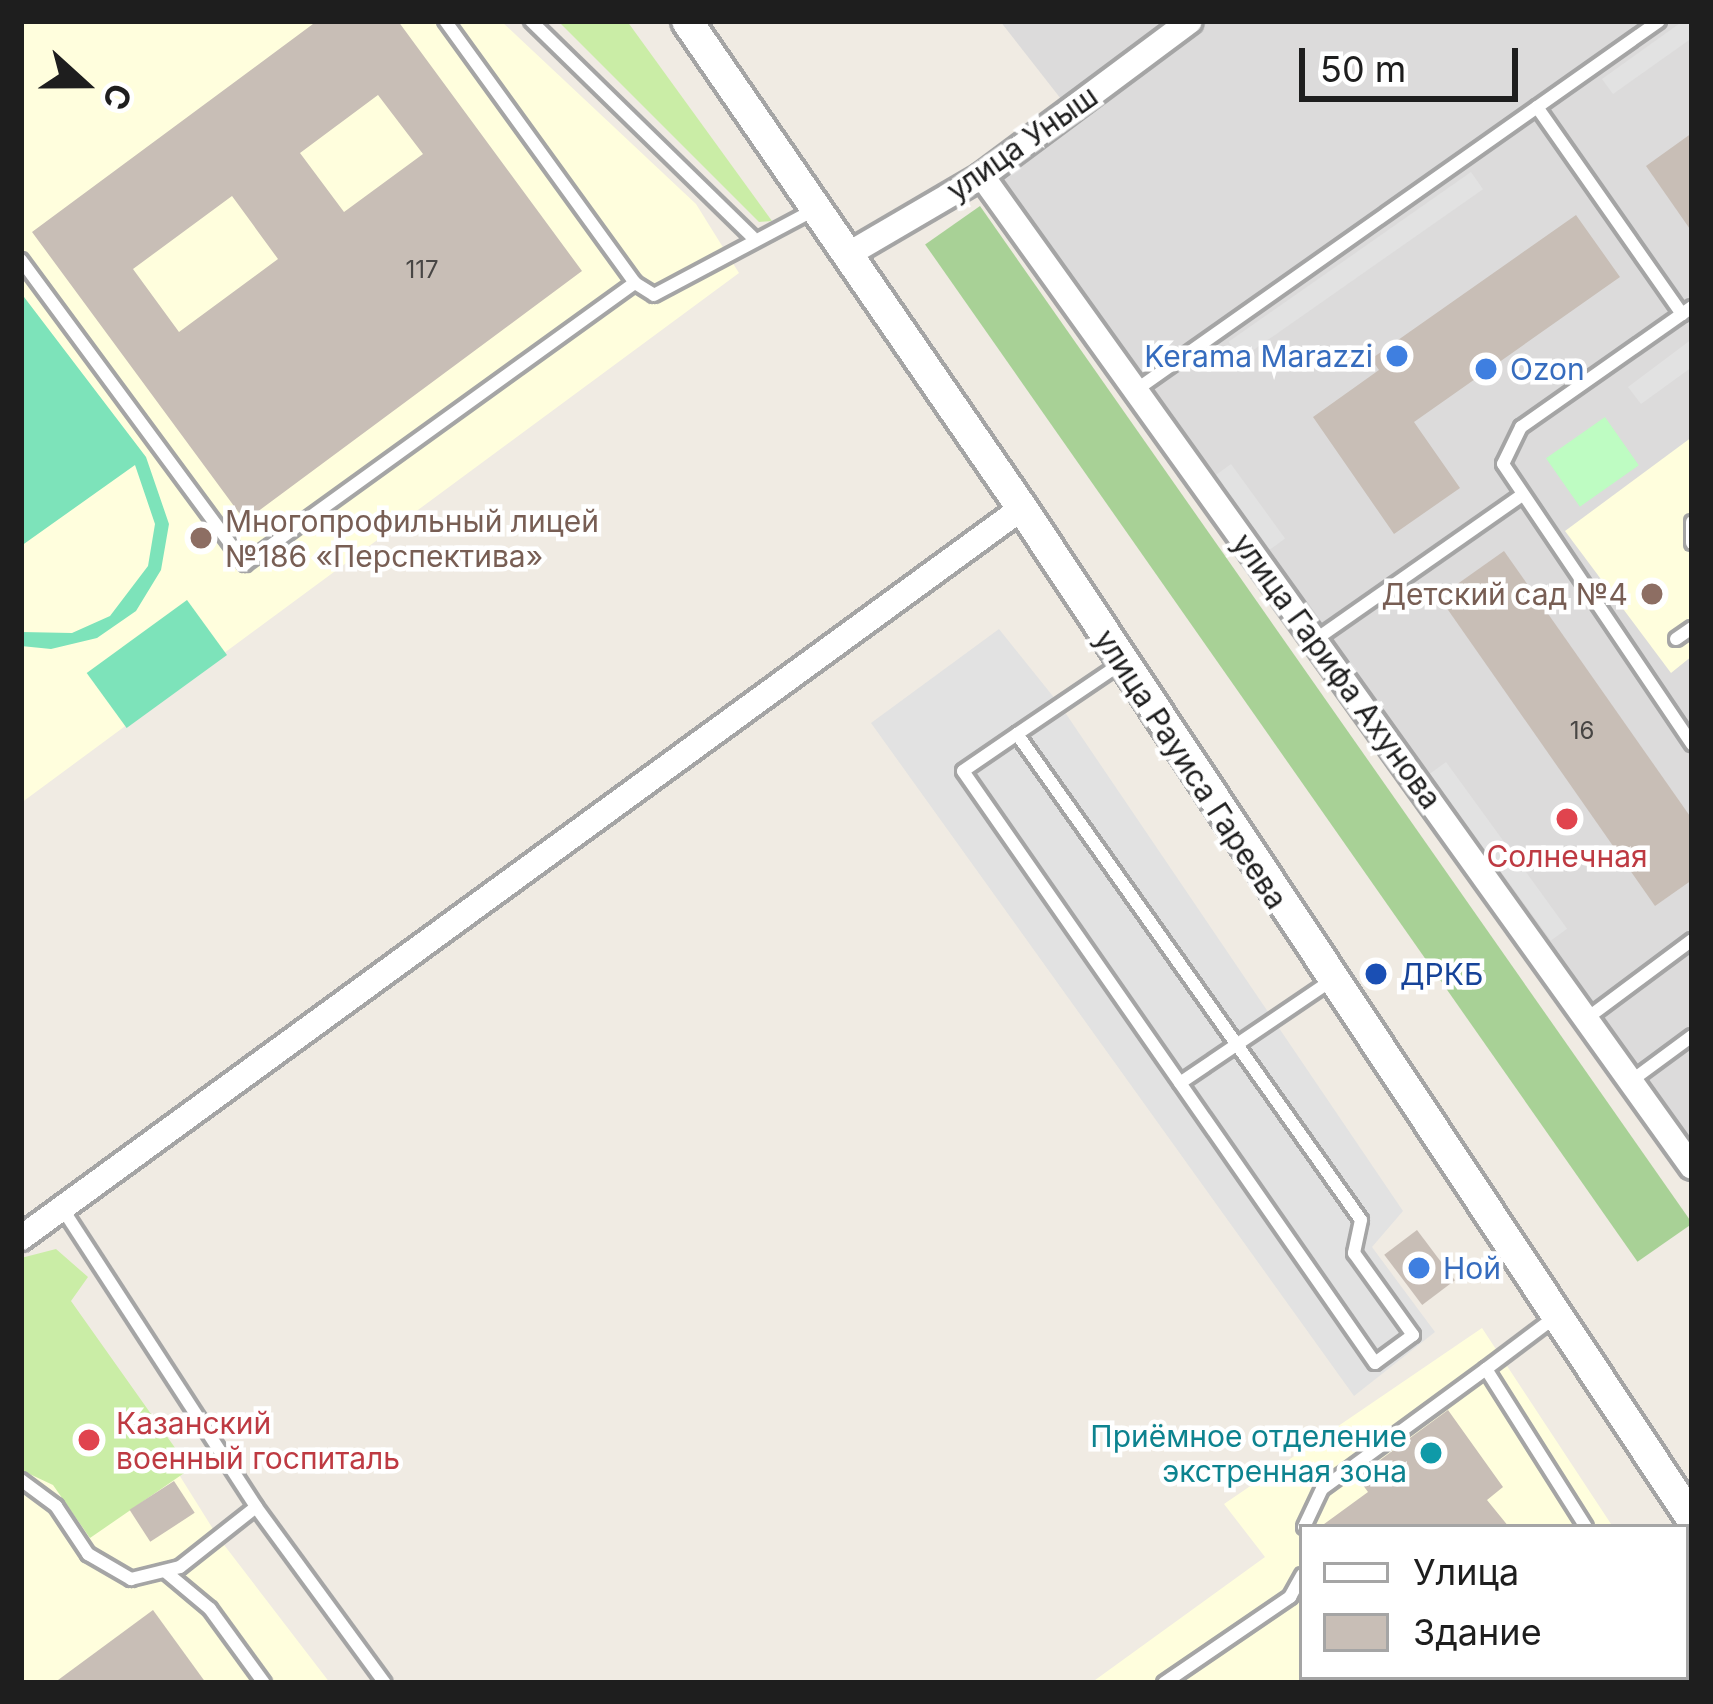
<!DOCTYPE html>
<meta charset="utf-8">
<style>
body{margin:0}
#map{position:relative;width:1713px;height:1704px;overflow:hidden;background:#f0ebe3;font-family:Inter,sans-serif}
div>[style]{position:absolute}
.residential>*{inset:0;background:#dcdbdb}
.education>*{inset:0;background:#fffedd}
.grass>*{inset:0;background:#caeda6}
.forest>*{inset:0;background:#a8d196;transform-origin:0 0}
.park>*{inset:0;background:#befcc2;transform-origin:0 0}
.pitch>*{inset:0;background:#7de3ba;transform-origin:0 0}
.parking>*{inset:0;background:#e2e2e2;transform-origin:0 0}
.building>*{inset:0;background:#c8beb6;transform-origin:0 0}
.roads{filter:drop-shadow(3px 0 #a5a5a5) drop-shadow(-3px 0 #a5a5a5) drop-shadow(0 3px #a5a5a5) drop-shadow(0 -3px #a5a5a5)}
.service>*{height:12px;margin:-6px;padding:0 6px;transform-origin:6px;border-radius:6px;background:#fff}
.minor>*{height:24px;margin:-12px;padding:0 12px;transform-origin:12px;border-radius:12px;background:#fff}
.tertiary>*{height:30px;margin:-15px;padding:0 15px;transform-origin:15px;border-radius:15px;background:#fff}
.dots>*{width:33px;height:33px;translate:-50% -50%;box-sizing:border-box;border:6px solid #fff;border-radius:50%}
span{translate:-50% -50%;white-space:nowrap;text-align:center;line-height:1.15;-webkit-text-stroke:9px #fff;paint-order:stroke}
.number-label{font-size:24px;color:#484644}
.number-label span{-webkit-text-stroke-width:0}
.street-label{font-size:30px;color:#1e1e1e}
.shop-label{font-size:30px;color:#366cbe}
.right{translate:-100% -50%;text-align:right}
.left{translate:0 -50%;text-align:left}
.education-label{font-size:30px;color:#785e54}
.health-label{font-size:30px;color:#be3a42}
.transit-label{font-size:30px;color:#164399}
.culture-label{font-size:30px;color:#0d838f}
.frame{position:absolute;inset:0;border:24px solid #1e1e1e;pointer-events:none}
.legend{position:absolute;left:1299px;top:1524px;width:390px;height:156px;box-sizing:border-box;background:#fff;border:3px solid #a5a5a5;margin:0;padding:15px 21px;list-style:none;font-size:36px;color:#1e1e1e}
.legend li{display:flex;align-items:center;gap:24px;height:60px}
.legend b{width:60px;border:3px solid #a5a5a5}
.north{position:absolute;left:24px;top:24px;width:120px;height:120px;-webkit-text-stroke:9px #fff;paint-order:stroke;rotate:111deg;font-size:33px;font-weight:700;line-height:48px;text-align:center;color:#1e1e1e}
.north::after{content:'';display:block;margin:auto;width:42px;height:54px;background:#1e1e1e;clip-path:polygon(50% 0,100% 100%,50% 72%,0 100%)}
.scale{position:absolute;left:1299px;top:48px;width:219px;height:54px;box-sizing:border-box;border:6px solid #1e1e1e;border-top:0;padding-left:15px;font-size:36px;line-height:42px;white-space:nowrap;color:#1e1e1e;-webkit-text-stroke:9px #fff;paint-order:stroke}
</style>
<div id="map">
<div class="residential">
<div style="clip-path:polygon(1000px 21px,1164px 21px,1061px 99px)"></div>
<div style="clip-path:polygon(1205px 21px,1692px 21px,1692px 1152px,998px 173px)"></div>
</div>
<div class="education">
<div style="clip-path:polygon(21px 21px,501px 21px,696px 204px,739px 273px,21px 803px)"></div>
<div style="clip-path:polygon(1692px 437px,1692px 656px,1671px 673px,1565px 531px)"></div>
<div style="clip-path:polygon(73px 1305px,218px 1537px,330px 1683px,21px 1683px,21px 1343px)"></div>
<div style="clip-path:polygon(1482px 1328px,1613px 1527px,1302px 1527px,1302px 1677px,1686px 1677px,1686px 1638px,1692px 1683px,1091px 1683px,1265px 1557px,1224px 1504px)"></div>
</div>
<div class="grass">
<div style="clip-path:polygon(558px 21px,627px 21px,772px 221px,759px 222px)"></div>
<div style="clip-path:polygon(56px 1249px,88px 1277px,71px 1301px,190px 1469px,90px 1538px,53px 1485px,21px 1470px,21px 1258px)"></div>
</div>
<div class="forest">
<div style="left:980px;top:206px;width:1242px;height:67px;rotate:55deg"></div>
</div>
<div class="park">
<div style="left:1605px;top:417px;width:59px;height:72px;rotate:55deg"></div>
</div>
<div class="pitch">
<div style="clip-path:polygon(21px 293px,146px 457px,169px 524px,161px 570px,136px 611px,97px 638px,51px 649px,21px 646px,21px 632px,72px 633px,110px 616px,148px 566px,155px 524px,135px 465px,21px 546px)"></div>
<div style="left:187px;top:600px;width:68px;height:124px;rotate:54deg"></div>
</div>
<div class="parking">
<div style="clip-path:polygon(1683px 21px,1692px 21px,1692px 38px,1613px 94px,1602px 79px)"></div>
<div style="left:1471px;top:172px;width:21px;height:296px;rotate:55deg"></div>
<div style="clip-path:polygon(1692px 339px,1692px 367px,1641px 404px,1628px 387px)"></div>
<div style="left:1231px;top:464px;width:92px;height:19px;rotate:54deg"></div>
<div style="clip-path:polygon(999px 629px,1060px 705px,1403px 1211px,1372px 1247px,1435px 1332px,1354px 1396px,871px 723px)"></div>
<div style="left:1446px;top:762px;width:206px;height:20px;rotate:54deg"></div>
</div>
<div class="building">
<div style="clip-path:polygon(evenodd,317px 21px,398px 21px,582px 271px,245px 521px,32px 232px,317px 21px,378px 95px,423px 154px,344px 212px,300px 153px,378px 95px,317px 21px,232px 196px,278px 259px,179px 332px,133px 269px,232px 196px)"></div>
<div style="clip-path:polygon(1692px 133px,1692px 232px,1646px 166px)"></div>
<div style="clip-path:polygon(1576px 215px,1620px 277px,1414px 422px,1460px 488px,1394px 534px,1313px 417px,1379px 370px,1371px 359px)"></div>
<div style="clip-path:polygon(1504px 551px,1692px 819px,1692px 880px,1655px 906px,1439px 597px)"></div>
<div style="left:1417px;top:1230px;width:63px;height:41px;rotate:53deg"></div>
<div style="clip-path:polygon(1448px 1410px,1503px 1487px,1487px 1500px,1509px 1527px,1320px 1527px,1368px 1492px,1357px 1477px)"></div>
<div style="left:174px;top:1481px;width:38px;height:53px;rotate:57deg"></div>
<div style="clip-path:polygon(153px 1610px,206px 1683px,54px 1683px)"></div>
</div>
<div class="roads">
<div class="service">
<div style="left:531px;top:21px;width:309px;rotate:44.3deg"></div>
<div style="left:1537px;top:107px;width:253px;rotate:55deg"></div>
<div style="left:21px;top:260px;width:378px;rotate:53.6deg"></div>
<div style="left:245px;top:564px;width:481px;rotate:-35.8deg"></div>
<div style="left:635px;top:283px;width:324px;rotate:-125.9deg"></div>
<div style="left:635px;top:283px;width:22px;rotate:32deg"></div>
<div style="left:654px;top:295px;width:179px;rotate:-28deg"></div>
<div style="left:1692px;top:307px;width:209px;rotate:144.9deg"></div>
<div style="left:1521px;top:427px;width:41px;rotate:115.9deg"></div>
<div style="left:1503px;top:464px;width:338px;rotate:56deg"></div>
<div style="left:1136px;top:390px;width:640px;rotate:-35.2deg"></div>
<div style="left:1692px;top:522px;width:21px;rotate:90deg"></div>
<div style="left:1676px;top:639px;width:19px;rotate:-35deg"></div>
<div style="left:1315px;top:640px;width:249px;rotate:-35deg"></div>
<div style="left:1017px;top:734px;width:595px;rotate:54.71deg"></div>
<div style="left:1361px;top:1220px;width:34px;rotate:102deg"></div>
<div style="left:1354px;top:1253px;width:101px;rotate:54.3deg"></div>
<div style="left:1413px;top:1335px;width:47px;rotate:143.6deg"></div>
<div style="left:1375px;top:1363px;width:721px;rotate:-124.84deg"></div>
<div style="left:963px;top:771px;width:65px;rotate:-34.4deg"></div>
<div style="left:1017px;top:734px;width:127px;rotate:-34.1deg"></div>
<div style="left:1586px;top:1019px;width:132px;rotate:-36.7deg"></div>
<div style="left:1631px;top:1081px;width:76px;rotate:-36.4deg"></div>
<div style="left:1180px;top:1083px;width:180px;rotate:-34.1deg"></div>
<div style="left:62px;top:1208px;width:356px;rotate:57deg"></div>
<div style="left:256px;top:1507px;width:218px;rotate:53.8deg"></div>
<div style="left:1486px;top:1369px;width:86px;rotate:-37deg"></div>
<div style="left:21px;top:1480px;width:44px;rotate:36.6deg"></div>
<div style="left:56px;top:1506px;width:58px;rotate:56.3deg"></div>
<div style="left:88px;top:1554px;width:50px;rotate:30.2deg"></div>
<div style="left:131px;top:1579px;width:50px;rotate:-13.8deg"></div>
<div style="left:180px;top:1567px;width:97px;rotate:-38.3deg"></div>
<div style="left:1304px;top:1527px;width:42px;rotate:-64.7deg"></div>
<div style="left:1322px;top:1489px;width:203px;rotate:-36.2deg"></div>
<div style="left:1486px;top:1369px;width:187px;rotate:57.7deg"></div>
<div style="left:167px;top:1573px;width:56px;rotate:39.9deg"></div>
<div style="left:210px;top:1609px;width:92px;rotate:53.9deg"></div>
<div style="left:1686px;top:1573px;width:7px;rotate:-34deg"></div>
<div style="left:1685px;top:1677px;width:7px;rotate:56deg"></div>
<div style="left:1164px;top:1683px;width:153px;rotate:-34.3deg"></div>
<div style="left:1290px;top:1597px;width:25px;rotate:-61deg"></div>
<div style="left:1537px;top:1683px;width:10px;rotate:-37deg"></div>
</div>
<div class="minor">
<div style="left:982px;top:176px;width:1219px;rotate:54.38deg"></div>
<div style="left:847px;top:255px;width:156px;rotate:-30.3deg"></div>
<div style="left:982px;top:176px;width:259px;rotate:-36.7deg"></div>
<div style="left:21px;top:1238px;width:1239px;rotate:-36.1deg"></div>
</div>
<div class="tertiary">
<div style="left:687px;top:21px;width:591px;rotate:55.48deg"></div>
<div style="left:1022px;top:508px;width:1213px;rotate:56.47deg"></div>
</div>
</div>
<div class="dots">
<div style="left:1397px;top:356px;background:#3f7fe0"></div>
<div style="left:1486px;top:369px;background:#3f7fe0"></div>
<div style="left:201px;top:538px;background:#8d6e63"></div>
<div style="left:1652px;top:594px;background:#8d6e63"></div>
<div style="left:1567px;top:819px;background:#e0444e"></div>
<div style="left:1376px;top:974px;background:#1a4fb4"></div>
<div style="left:1419px;top:1268px;background:#3f7fe0"></div>
<div style="left:89px;top:1440px;background:#e0444e"></div>
<div style="left:1431px;top:1453px;background:#0f9aa8"></div>
</div>
<div class="number-label">
<span style="left:422px;top:270px">117</span>
<span style="left:1582px;top:731px">16</span>
</div>
<div class="street-label">
<span style="left:1022px;top:143px;rotate:-35deg">улица Уныш</span>
<span style="left:1337px;top:671px;rotate:54deg">улица Гарифа Ахунова</span>
<span style="left:1191px;top:769px;rotate:57deg">улица Рауиса Гареева</span>
</div>
<div class="shop-label">
<span class="right" style="left:1373px;top:356px">Kerama Marazzi</span>
<span class="left" style="left:1510px;top:369px">Ozon</span>
<span class="left" style="left:1443px;top:1268px">Ной</span>
</div>
<div class="education-label">
<span class="left" style="left:225px;top:538px">Многопрофильный лицей<br>№186 «Перспектива»</span>
<span class="right" style="left:1628px;top:594px">Детский сад №4</span>
</div>
<div class="health-label">
<span style="left:1567px;top:856px">Солнечная</span>
<span class="left" style="left:116px;top:1440px">Казанский<br>военный госпиталь</span>
</div>
<div class="transit-label">
<span class="left" style="left:1400px;top:974px">ДРКБ</span>
</div>
<div class="culture-label">
<span class="right" style="left:1407px;top:1453px">Приёмное отделение<br>экстренная зона</span>
</div>
<div class="frame"></div>
<ul class="legend">
<li><b style="height:15px;background:#fff"></b>Улица</li>
<li><b style="height:33px;background:#c8beb6"></b>Здание</li>
</ul>
<div class="north">С</div>
<div class="scale">50 m</div>
</div>
